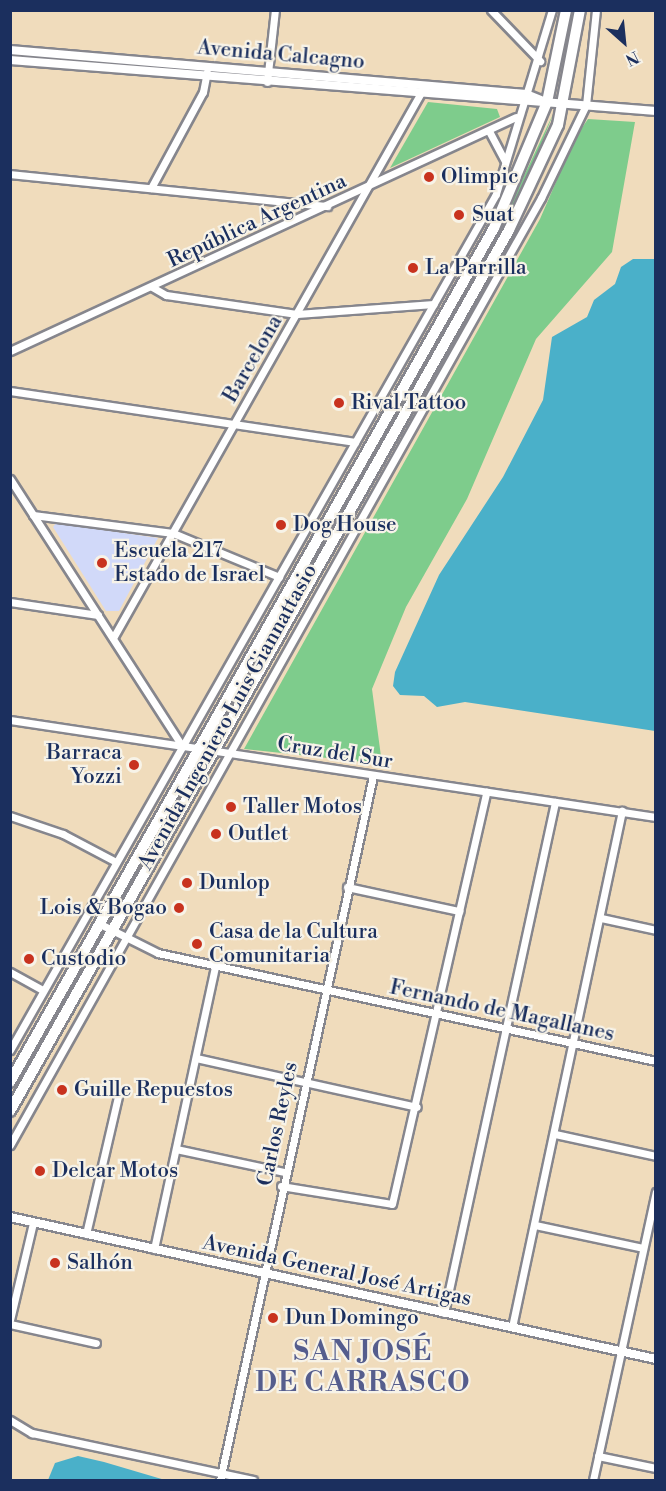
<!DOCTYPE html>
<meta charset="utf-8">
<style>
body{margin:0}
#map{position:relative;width:666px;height:1491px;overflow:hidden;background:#f0dcbc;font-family:"Libre Bodoni",serif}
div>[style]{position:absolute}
.built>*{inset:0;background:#d1d9f9}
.green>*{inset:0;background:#7ecc8c}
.water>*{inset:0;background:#4ab0c9}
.roads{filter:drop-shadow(2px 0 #86868d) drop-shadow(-2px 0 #86868d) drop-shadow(0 2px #86868d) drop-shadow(0 -2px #86868d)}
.minor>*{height:7px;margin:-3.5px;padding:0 3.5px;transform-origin:3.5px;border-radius:3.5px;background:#fff}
.tertiary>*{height:8px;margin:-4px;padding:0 4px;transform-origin:4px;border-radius:4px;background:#fff}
.primary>*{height:10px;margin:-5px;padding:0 5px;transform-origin:5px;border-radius:5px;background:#fff}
.dots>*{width:16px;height:16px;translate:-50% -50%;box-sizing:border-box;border:3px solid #f7f3e8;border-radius:50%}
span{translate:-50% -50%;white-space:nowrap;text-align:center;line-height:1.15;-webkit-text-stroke:4.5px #f7f3e8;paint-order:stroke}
.street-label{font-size:21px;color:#1b2f5e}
.poi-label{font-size:21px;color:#1b2f5e}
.left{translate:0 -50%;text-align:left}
.right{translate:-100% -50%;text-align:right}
.district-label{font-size:27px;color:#555d8d;font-weight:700;letter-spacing:1.5px}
.frame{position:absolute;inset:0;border:12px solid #1b2f5e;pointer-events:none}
.north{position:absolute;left:594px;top:12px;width:60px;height:60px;-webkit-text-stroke:4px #f7f3e8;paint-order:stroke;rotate:153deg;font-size:16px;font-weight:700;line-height:24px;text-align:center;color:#1b2f5e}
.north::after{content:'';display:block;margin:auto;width:21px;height:27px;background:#1b2f5e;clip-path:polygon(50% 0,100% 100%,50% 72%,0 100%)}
</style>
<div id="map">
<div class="built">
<div style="clip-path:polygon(56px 523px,158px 538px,119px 611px,106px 611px,53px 527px)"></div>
</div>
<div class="green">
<div style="clip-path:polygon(428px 102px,497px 109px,500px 117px,390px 168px)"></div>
<div style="clip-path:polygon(554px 112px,514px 213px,213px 739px,508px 210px)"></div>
<div style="clip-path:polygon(588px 119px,635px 122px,612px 252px,536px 339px,467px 499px,406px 607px,372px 689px,382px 764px,244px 749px,540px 219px,575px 138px)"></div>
<div style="clip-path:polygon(197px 760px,203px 761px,111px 921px,139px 863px)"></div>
<div style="clip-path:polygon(102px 938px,103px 939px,11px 1103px,33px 1052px)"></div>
</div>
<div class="water">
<div style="clip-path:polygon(633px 259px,656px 259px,655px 731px,465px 702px,437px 707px,424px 696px,400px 695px,393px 686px,395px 672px,439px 575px,503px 477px,543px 400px,552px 337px,587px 317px,594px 300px,615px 284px,621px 267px)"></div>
<div style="clip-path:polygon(78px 1456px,104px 1462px,165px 1480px,48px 1480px,55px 1463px)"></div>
</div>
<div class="roads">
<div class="minor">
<div style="left:491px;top:10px;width:71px;rotate:46.1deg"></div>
<div style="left:267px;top:82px;width:72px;rotate:-83.7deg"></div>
<div style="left:489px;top:131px;width:34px;rotate:62deg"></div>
<div style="left:10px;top:174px;width:319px;rotate:5.8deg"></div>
<div style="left:151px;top:188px;width:109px;rotate:-61.6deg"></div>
<div style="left:203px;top:92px;width:20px;rotate:-79deg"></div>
<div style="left:152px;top:287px;width:16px;rotate:30deg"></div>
<div style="left:166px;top:295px;width:132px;rotate:8.3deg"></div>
<div style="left:297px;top:314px;width:137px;rotate:-4.2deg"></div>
<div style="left:10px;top:351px;width:557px;rotate:-24.82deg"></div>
<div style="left:10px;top:391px;width:349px;rotate:8.4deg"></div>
<div style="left:10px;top:479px;width:318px;rotate:57.2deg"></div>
<div style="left:33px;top:515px;width:141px;rotate:7.3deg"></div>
<div style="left:173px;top:533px;width:115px;rotate:22.5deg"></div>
<div style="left:10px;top:602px;width:89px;rotate:8.4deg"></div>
<div style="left:113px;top:638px;width:630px;rotate:-60.55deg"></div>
<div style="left:10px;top:720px;width:653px;rotate:8.54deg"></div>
<div style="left:10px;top:816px;width:56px;rotate:18.8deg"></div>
<div style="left:63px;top:834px;width:60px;rotate:27.8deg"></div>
<div style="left:347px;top:887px;width:115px;rotate:12.1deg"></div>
<div style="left:601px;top:918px;width:56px;rotate:12.3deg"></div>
<div style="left:100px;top:924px;width:65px;rotate:26.6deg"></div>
<div style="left:158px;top:953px;width:510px;rotate:12.24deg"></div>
<div style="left:10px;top:972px;width:38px;rotate:29deg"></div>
<div style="left:10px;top:1050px;width:984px;rotate:-60.41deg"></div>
<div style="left:496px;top:194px;width:192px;rotate:-73.1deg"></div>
<div style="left:196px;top:1058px;width:226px;rotate:12.5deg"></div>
<div style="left:555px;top:1134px;width:103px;rotate:12.3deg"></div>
<div style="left:10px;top:1145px;width:1086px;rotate:-60.72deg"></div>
<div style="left:541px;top:198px;width:103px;rotate:-64.2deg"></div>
<div style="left:586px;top:105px;width:96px;rotate:-84deg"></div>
<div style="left:176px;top:1149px;width:110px;rotate:12deg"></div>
<div style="left:281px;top:1186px;width:112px;rotate:9.2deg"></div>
<div style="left:392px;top:1204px;width:423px;rotate:-77.1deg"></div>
<div style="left:535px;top:1225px;width:110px;rotate:12deg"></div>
<div style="left:86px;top:1234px;width:141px;rotate:-76.9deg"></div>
<div style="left:154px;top:1249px;width:289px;rotate:-77.8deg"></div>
<div style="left:444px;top:1313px;width:523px;rotate:-77.74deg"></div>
<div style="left:10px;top:1320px;width:100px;rotate:-76.7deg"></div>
<div style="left:10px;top:1324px;width:88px;rotate:12.5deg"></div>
<div style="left:512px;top:1327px;width:528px;rotate:-77.97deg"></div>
<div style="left:10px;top:1420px;width:26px;rotate:31deg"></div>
<div style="left:32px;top:1433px;width:226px;rotate:12deg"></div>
<div style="left:598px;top:1456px;width:59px;rotate:11.7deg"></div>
<div style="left:220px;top:1480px;width:720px;rotate:-77.74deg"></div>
<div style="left:593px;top:1480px;width:295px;rotate:-77.7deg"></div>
</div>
<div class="tertiary">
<div style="left:10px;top:50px;width:518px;rotate:4.87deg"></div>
<div style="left:526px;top:94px;width:16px;rotate:22deg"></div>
<div style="left:10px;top:60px;width:648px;rotate:4.51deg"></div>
<div style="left:10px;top:1217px;width:661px;rotate:12.4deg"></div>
</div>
<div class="primary">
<div style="left:10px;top:1082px;width:982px;rotate:-60.46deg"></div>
<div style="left:494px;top:228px;width:137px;rotate:-67.2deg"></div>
<div style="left:547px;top:102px;width:94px;rotate:-78.3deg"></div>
<div style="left:10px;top:1111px;width:1013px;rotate:-60.47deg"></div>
<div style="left:509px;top:230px;width:116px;rotate:-65deg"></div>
<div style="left:558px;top:125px;width:117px;rotate:-79.2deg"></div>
</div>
</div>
<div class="dots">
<div style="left:429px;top:177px;background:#c8321e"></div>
<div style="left:459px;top:215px;background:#c8321e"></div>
<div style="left:413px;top:268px;background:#c8321e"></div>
<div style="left:339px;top:403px;background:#c8321e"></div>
<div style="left:281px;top:525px;background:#c8321e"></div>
<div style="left:102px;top:563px;background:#c8321e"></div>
<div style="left:134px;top:765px;background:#c8321e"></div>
<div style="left:231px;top:807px;background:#c8321e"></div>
<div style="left:216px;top:834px;background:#c8321e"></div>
<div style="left:187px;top:883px;background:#c8321e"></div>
<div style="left:179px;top:908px;background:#c8321e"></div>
<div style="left:197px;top:944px;background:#c8321e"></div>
<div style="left:29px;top:959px;background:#c8321e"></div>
<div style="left:62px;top:1090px;background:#c8321e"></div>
<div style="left:40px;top:1171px;background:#c8321e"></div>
<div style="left:55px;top:1263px;background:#c8321e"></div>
<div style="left:273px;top:1318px;background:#c8321e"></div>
</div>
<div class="street-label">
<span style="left:281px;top:55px;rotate:5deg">Avenida Calcagno</span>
<span style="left:257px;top:221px;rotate:-25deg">República Argentina</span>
<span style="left:253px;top:359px;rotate:-60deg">Barcelona</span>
<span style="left:228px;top:717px;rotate:-61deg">Avenida Ingeniero Luis Giannattasio</span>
<span style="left:335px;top:753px;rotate:9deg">Cruz del Sur</span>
<span style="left:502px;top:1011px;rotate:12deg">Fernando de Magallanes</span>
<span style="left:278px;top:1124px;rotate:-78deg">Carlos Reyles</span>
<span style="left:337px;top:1271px;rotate:12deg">Avenida General José Artigas</span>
</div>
<div class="poi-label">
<span class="left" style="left:441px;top:177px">Olimpic</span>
<span class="left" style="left:472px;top:215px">Suat</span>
<span class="left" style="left:425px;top:268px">La Parrilla</span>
<span class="left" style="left:351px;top:403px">Rival Tattoo</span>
<span class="left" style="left:293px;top:525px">Dog House</span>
<span class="left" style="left:114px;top:563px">Escuela 217<br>Estado de Israel</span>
<span class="right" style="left:122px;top:765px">Barraca<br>Yozzi</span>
<span class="left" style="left:243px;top:807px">Taller Motos</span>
<span class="left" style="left:228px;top:834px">Outlet</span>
<span class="left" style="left:199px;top:883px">Dunlop</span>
<span class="right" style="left:167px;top:908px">Lois &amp; Bogao</span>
<span class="left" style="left:209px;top:944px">Casa de la Cultura<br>Comunitaria</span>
<span class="left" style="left:41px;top:959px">Custodio</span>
<span class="left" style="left:74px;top:1090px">Guille Repuestos</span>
<span class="left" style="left:52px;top:1171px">Delcar Motos</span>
<span class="left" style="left:67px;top:1263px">Salhón</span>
<span class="left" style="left:285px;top:1318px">Dun Domingo</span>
</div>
<div class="district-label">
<span style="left:363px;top:1368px">SAN JOSÉ<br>DE CARRASCO</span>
</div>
<div class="frame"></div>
<div class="north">N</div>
</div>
